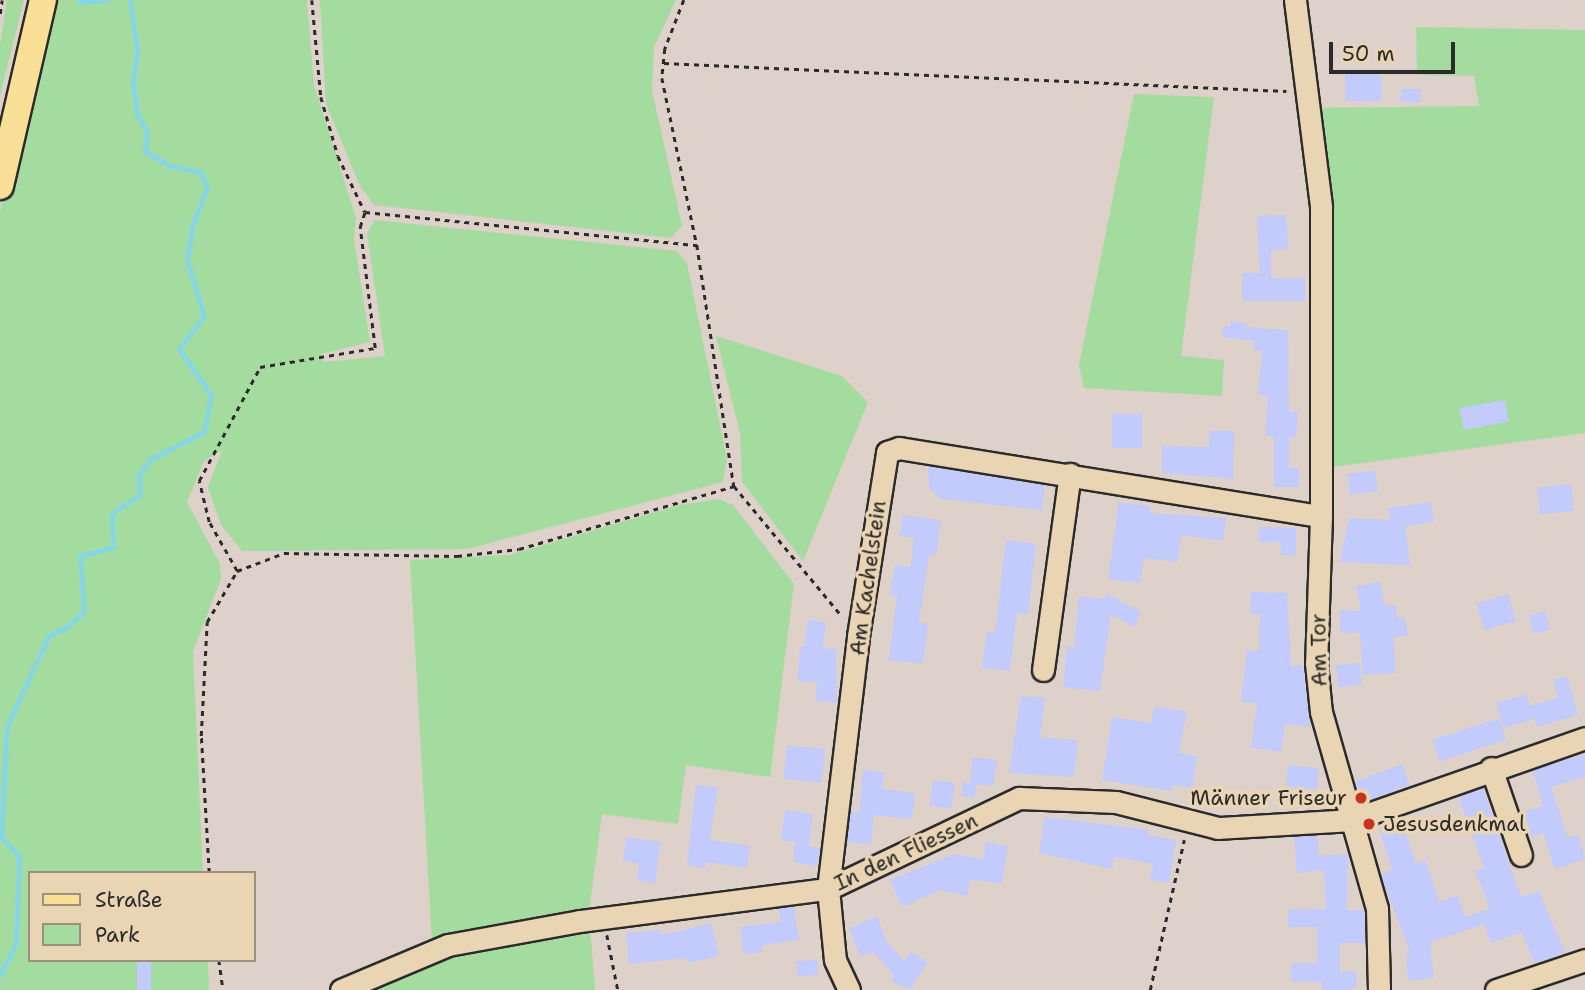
<!DOCTYPE html>
<meta charset="utf-8">
<style>
body{margin:0}
#map{position:relative;width:1585px;height:990px;overflow:hidden;background:#ded1c9;font-family:"Shantell Sans",sans-serif}
div>[style]{position:absolute}
.green>*{inset:0;background:#a4dca0}
.stream>*{height:5px;margin:-2.5px;padding:0 2.5px;transform-origin:2.5px;border-radius:2.5px;background:#87d6e4}
.building>*{inset:0;background:#c3cafc;transform-origin:0 0}
.path>*{height:2.5px;margin-top:-1.25px;transform-origin:0;background:repeating-linear-gradient(90deg,#2b2b2b 0 5px,transparent 0 10px)}
.roads{filter:drop-shadow(2px 0 #2b2b2b) drop-shadow(-2px 0 #2b2b2b) drop-shadow(0 2px #2b2b2b) drop-shadow(0 -2px #2b2b2b)}
.minor>*{height:21px;margin:-10.5px;padding:0 10.5px;transform-origin:10.5px;border-radius:10.5px;background:#e9d4b3}
.major>*{height:26px;margin:-13px;padding:0 13px;transform-origin:13px;border-radius:13px;background:#fadf96}
.dots>*{width:19px;height:19px;translate:-50% -50%;box-sizing:border-box;border:4px solid #e9d4b3;border-radius:50%}
span{translate:-50% -50%;white-space:nowrap;text-align:center;line-height:1.15;-webkit-text-stroke:7px #e9d4b3;paint-order:stroke}
.street-label{font-size:21px;color:#2b2b2b}
.poi-label{font-size:21px;color:#2b2b2b}
.right{translate:-100% -50%;text-align:right}
.left{translate:0 -50%;text-align:left}
.legend{position:absolute;left:28px;top:871px;width:228px;height:91px;box-sizing:border-box;background:#e9d4b3;border:2px solid #9d907d;margin:0;padding:9px 12px;list-style:none;font-size:21px;color:#2b2b2b}
.legend li{display:flex;align-items:center;gap:14px;height:35px}
.legend b{width:35px;border:2px solid #9d907d}
.scale{position:absolute;left:1329px;top:42px;width:126px;height:32px;box-sizing:border-box;border:4px solid #2b2b2b;border-top:0;padding-left:9px;font-size:21px;line-height:24px;white-space:nowrap;color:#2b2b2b;-webkit-text-stroke:5px #e9d4b3;paint-order:stroke}
</style>
<div id="map">
<div class="green">
<div style="clip-path:polygon(7px 0,24px 0,0 96px,0 44px)"></div>
<div style="clip-path:polygon(50px 0,307px 0,314px 85px,356px 218px,354px 239px,370px 342px,322px 354px,323px 362px,385px 356px,367px 234px,374px 220px,677px 251px,687px 263px,727px 459px,723px 482px,467px 549px,242px 551px,221px 525px,208px 487px,222px 450px,204px 461px,187px 502px,220px 564px,221px 579px,193px 651px,203px 873px,30px 873px,30px 960px,208px 960px,209px 990px,0 990px,0 213px,22px 96px)"></div>
<div style="clip-path:polygon(320px 0,676px 0,654px 47px,652px 90px,682px 226px,671px 238px,374px 205px,360px 186px,326px 104px)"></div>
<div style="clip-path:polygon(1416px 27px,1585px 30px,1585px 433px,1333px 467px,1334px 203px,1318px 108px,1479px 106px,1474px 76px,1417px 75px)"></div>
<div style="clip-path:polygon(1134px 94px,1214px 97px,1181px 356px,1224px 360px,1222px 396px,1084px 388px,1079px 365px)"></div>
<div style="clip-path:polygon(716px 336px,842px 376px,868px 402px,803px 561px,742px 482px,740px 433px)"></div>
<div style="clip-path:polygon(719px 499px,733px 505px,794px 584px,770px 777px,686px 765px,678px 824px,602px 814px,589px 912px,432px 943px,410px 560px,510px 555px,679px 505px)"></div>
<div style="clip-path:polygon(590px 926px,595px 990px,358px 990px,454px 950px)"></div>
</div>
<div class="stream">
<div style="left:79px;top:2px;width:28px;rotate:-4deg"></div>
<div style="left:0;top:975px;width:36px;rotate:-63deg"></div>
<div style="left:16px;top:943px;width:87px;rotate:-88deg"></div>
<div style="left:19px;top:856px;width:26px;rotate:-133deg"></div>
<div style="left:1px;top:837px;width:111px;rotate:-86.9deg"></div>
<div style="left:7px;top:726px;width:100px;rotate:-65.2deg"></div>
<div style="left:49px;top:635px;width:20px;rotate:-24deg"></div>
<div style="left:67px;top:627px;width:23px;rotate:-43deg"></div>
<div style="left:84px;top:611px;width:55px;rotate:-94.2deg"></div>
<div style="left:80px;top:556px;width:34px;rotate:-15deg"></div>
<div style="left:113px;top:547px;width:34px;rotate:-92deg"></div>
<div style="left:112px;top:513px;width:33px;rotate:-33deg"></div>
<div style="left:140px;top:495px;width:20px;rotate:-93deg"></div>
<div style="left:139px;top:475px;width:20px;rotate:-53deg"></div>
<div style="left:151px;top:459px;width:59px;rotate:-27deg"></div>
<div style="left:204px;top:432px;width:38px;rotate:-79deg"></div>
<div style="left:211px;top:395px;width:56px;rotate:-124.8deg"></div>
<div style="left:179px;top:349px;width:41px;rotate:-52.9deg"></div>
<div style="left:204px;top:316px;width:59px;rotate:-106.9deg"></div>
<div style="left:187px;top:260px;width:37px;rotate:-81deg"></div>
<div style="left:193px;top:223px;width:38px;rotate:-68deg"></div>
<div style="left:207px;top:188px;width:17px;rotate:-111deg"></div>
<div style="left:201px;top:172px;width:32px;rotate:-169deg"></div>
<div style="left:170px;top:166px;width:29px;rotate:-149deg"></div>
<div style="left:145px;top:151px;width:19px;rotate:-84deg"></div>
<div style="left:147px;top:132px;width:21px;rotate:-119deg"></div>
<div style="left:137px;top:114px;width:31px;rotate:-97deg"></div>
<div style="left:133px;top:83px;width:35px;rotate:-83deg"></div>
<div style="left:137px;top:48px;width:49px;rotate:-98.3deg"></div>
</div>
<div class="building">
<div style="left:1345px;top:71px;width:36px;height:30px"></div>
<div style="left:1401px;top:89px;width:20px;height:13px"></div>
<div style="clip-path:polygon(1286px 215px,1288px 249px,1271px 250px,1271px 278px,1305px 278px,1305px 301px,1242px 301px,1242px 273px,1260px 273px,1257px 216px)"></div>
<div style="clip-path:polygon(1231px 321px,1246px 323px,1245px 327px,1288px 330px,1289px 411px,1298px 412px,1296px 438px,1289px 438px,1289px 468px,1299px 468px,1299px 487px,1274px 487px,1274px 437px,1265px 436px,1268px 396px,1258px 395px,1262px 351px,1253px 350px,1254px 341px,1222px 337px,1223px 326px,1230px 326px)"></div>
<div style="left:1505px;top:400px;width:22px;height:46px;rotate:80deg"></div>
<div style="left:1112px;top:414px;width:30px;height:34px"></div>
<div style="clip-path:polygon(1209px 431px,1234px 431px,1233px 479px,1162px 473px,1162px 446px,1209px 447px)"></div>
<div style="clip-path:polygon(928px 466px,1045px 485px,1042px 510px,941px 499px,929px 488px)"></div>
<div style="left:1375px;top:470px;width:21px;height:28px;rotate:82deg"></div>
<div style="left:1571px;top:484px;width:27px;height:34px;rotate:84deg"></div>
<div style="clip-path:polygon(1119px 502px,1150px 506px,1150px 513px,1226px 518px,1223px 541px,1181px 535px,1178px 562px,1144px 558px,1140px 583px,1108px 579px)"></div>
<div style="clip-path:polygon(1431px 502px,1434px 522px,1405px 526px,1410px 565px,1340px 562px,1349px 518px,1390px 520px,1388px 508px)"></div>
<div style="clip-path:polygon(903px 515px,941px 520px,936px 556px,929px 555px,919px 623px,928px 624px,923px 664px,889px 660px,897px 596px,890px 595px,895px 565px,910px 567px,914px 538px,899px 536px)"></div>
<div style="clip-path:polygon(1259px 527px,1296px 528px,1296px 555px,1280px 555px,1281px 542px,1259px 542px)"></div>
<div style="clip-path:polygon(1006px 540px,1036px 544px,1028px 614px,1017px 613px,1010px 671px,982px 668px,987px 632px,995px 633px)"></div>
<div style="clip-path:polygon(1380px 581px,1385px 606px,1396px 605px,1397px 618px,1405px 618px,1408px 635px,1393px 638px,1396px 673px,1363px 675px,1360px 633px,1340px 632px,1340px 610px,1361px 611px,1356px 587px)"></div>
<div style="clip-path:polygon(1251px 592px,1287px 593px,1291px 666px,1303px 665px,1310px 727px,1285px 724px,1281px 752px,1251px 748px,1257px 703px,1241px 702px,1247px 650px,1259px 651px,1260px 614px,1250px 614px)"></div>
<div style="clip-path:polygon(1106px 593px,1141px 612px,1134px 627px,1111px 614px,1100px 691px,1063px 687px,1067px 647px,1074px 648px,1079px 596px,1105px 599px)"></div>
<div style="left:1508px;top:594px;width:28px;height:33px;rotate:73deg"></div>
<div style="left:1545px;top:611px;width:19px;height:17px;rotate:74deg"></div>
<div style="clip-path:polygon(808px 620px,826px 623px,823px 648px,836px 649px,837px 703px,815px 701px,817px 682px,798px 681px,800px 646px,804px 647px)"></div>
<div style="left:1360px;top:663px;width:22px;height:24px;rotate:85deg"></div>
<div style="clip-path:polygon(1567px 676px,1578px 715px,1537px 727px,1535px 719px,1504px 728px,1496px 703px,1527px 694px,1530px 706px,1558px 698px,1553px 680px)"></div>
<div style="clip-path:polygon(1021px 696px,1045px 698px,1040px 737px,1078px 740px,1074px 777px,1009px 773px)"></div>
<div style="clip-path:polygon(1154px 707px,1187px 711px,1179px 753px,1197px 756px,1192px 788px,1173px 785px,1172px 791px,1102px 780px,1112px 717px,1151px 723px)"></div>
<div style="left:1499px;top:718px;width:23px;height:70px;rotate:72deg"></div>
<div style="left:787px;top:745px;width:38px;height:34px;rotate:6deg"></div>
<div style="clip-path:polygon(1585px 754px,1585px 777px,1551px 787px,1568px 838px,1578px 834px,1585px 859px,1555px 869px,1543px 833px,1532px 837px,1524px 812px,1543px 806px,1533px 770px)"></div>
<div style="clip-path:polygon(973px 757px,997px 760px,993px 786px,977px 784px,975px 798px,961px 796px,963px 782px,970px 783px)"></div>
<div style="left:1402px;top:764px;width:22px;height:50px;rotate:69deg"></div>
<div style="left:1288px;top:765px;width:31px;height:22px;rotate:6deg"></div>
<div style="clip-path:polygon(863px 770px,884px 772px,882px 789px,915px 793px,912px 819px,874px 815px,871px 844px,847px 842px,850px 812px,859px 813px)"></div>
<div style="left:933px;top:780px;width:22px;height:26px;rotate:8deg"></div>
<div style="clip-path:polygon(696px 785px,718px 788px,710px 840px,750px 846px,747px 868px,706px 862px,705px 868px,687px 865px)"></div>
<div style="clip-path:polygon(1483px 788px,1521px 897px,1539px 891px,1565px 953px,1534px 963px,1522px 932px,1491px 943px,1484px 924px,1430px 943px,1434px 978px,1408px 981px,1406px 954px,1410px 953px,1381px 875px,1392px 869px,1379px 829px,1402px 822px,1416px 864px,1425px 860px,1439px 902px,1457px 895px,1466px 917px,1490px 908px,1475px 871px,1484px 868px,1458px 796px)"></div>
<div style="clip-path:polygon(785px 810px,813px 814px,809px 846px,820px 848px,817px 866px,793px 862px,795px 842px,781px 840px)"></div>
<div style="clip-path:polygon(1045px 817px,1149px 830px,1148px 835px,1176px 840px,1169px 883px,1150px 880px,1153px 864px,1114px 857px,1112px 869px,1039px 853px)"></div>
<div style="clip-path:polygon(1317px 835px,1319px 856px,1348px 854px,1347px 910px,1364px 910px,1365px 943px,1340px 943px,1340px 972px,1356px 971px,1357px 987px,1348px 990px,1322px 990px,1322px 982px,1291px 982px,1291px 963px,1317px 963px,1317px 927px,1288px 927px,1288px 909px,1326px 909px,1324px 870px,1297px 873px,1294px 837px)"></div>
<div style="clip-path:polygon(627px 837px,661px 842px,655px 883px,637px 880px,639px 864px,623px 861px)"></div>
<div style="clip-path:polygon(986px 842px,1008px 846px,1002px 884px,970px 879px,967px 896px,941px 890px,902px 907px,890px 880px,954px 854px,983px 859px)"></div>
<div style="clip-path:polygon(794px 907px,799px 940px,762px 945px,763px 952px,743px 954px,740px 927px,781px 922px,779px 908px)"></div>
<div style="clip-path:polygon(877px 916px,886px 940px,904px 962px,910px 951px,928px 962px,910px 990px,891px 981px,894px 976px,874px 952px,861px 957px,849px 928px)"></div>
<div style="clip-path:polygon(711px 923px,719px 956px,688px 963px,687px 958px,629px 964px,626px 933px,662px 930px,663px 935px)"></div>
<div style="left:137px;top:960px;width:14px;height:30px"></div>
<div style="left:817px;top:960px;width:15px;height:21px;rotate:86deg"></div>
</div>
<div class="path">
<div style="left:312px;top:0;width:97px;rotate:84.7deg"></div>
<div style="left:321px;top:97px;width:61px;rotate:73.9deg"></div>
<div style="left:338px;top:156px;width:62px;rotate:64.3deg"></div>
<div style="left:684px;top:0;width:53px;rotate:111.2deg"></div>
<div style="left:665px;top:49px;width:29px;rotate:96deg"></div>
<div style="left:662px;top:78px;width:171px;rotate:78.2deg"></div>
<div style="left:697px;top:245px;width:244px;rotate:81.3deg"></div>
<div style="left:0;top:14px;width:14px;rotate:-82deg"></div>
<div style="left:664px;top:63px;width:623px;rotate:2.58deg"></div>
<div style="left:237px;top:571px;width:56px;rotate:-119.7deg"></div>
<div style="left:209px;top:522px;width:42px;rotate:-103.7deg"></div>
<div style="left:199px;top:481px;width:129px;rotate:-61.8deg"></div>
<div style="left:260px;top:367px;width:117px;rotate:-9.4deg"></div>
<div style="left:375px;top:348px;width:122px;rotate:-97.1deg"></div>
<div style="left:360px;top:227px;width:16px;rotate:-72deg"></div>
<div style="left:365px;top:212px;width:334px;rotate:5.7deg"></div>
<div style="left:209px;top:873px;width:137px;rotate:-93.3deg"></div>
<div style="left:201px;top:736px;width:114px;rotate:-87deg"></div>
<div style="left:207px;top:622px;width:59px;rotate:-59.5deg"></div>
<div style="left:237px;top:571px;width:50px;rotate:-21deg"></div>
<div style="left:284px;top:553px;width:173px;rotate:1deg"></div>
<div style="left:457px;top:556px;width:62px;rotate:-6.4deg"></div>
<div style="left:519px;top:549px;width:224px;rotate:-16.3deg"></div>
<div style="left:734px;top:486px;width:168px;rotate:50.3deg"></div>
<div style="left:607px;top:935px;width:56px;rotate:78.7deg"></div>
<div style="left:219px;top:960px;width:30px;rotate:82deg"></div>
<div style="left:1150px;top:990px;width:154px;rotate:-77.2deg"></div>
</div>
<div class="roads">
<div class="minor">
<div style="left:1295px;top:0;width:209px;rotate:82.8deg"></div>
<div style="left:1321px;top:207px;width:309px;rotate:90deg"></div>
<div style="left:1321px;top:516px;width:147px;rotate:91.9deg"></div>
<div style="left:1316px;top:663px;width:49px;rotate:84.2deg"></div>
<div style="left:1321px;top:712px;width:204px;rotate:74.1deg"></div>
<div style="left:1377px;top:908px;width:82px;rotate:88.6deg"></div>
<div style="left:1043px;top:670px;width:198px;rotate:-82.2deg"></div>
<div style="left:1491px;top:768px;width:92px;rotate:71deg"></div>
<div style="left:341px;top:990px;width:116px;rotate:-22.8deg"></div>
<div style="left:448px;top:945px;width:134px;rotate:-10.3deg"></div>
<div style="left:580px;top:921px;width:250px;rotate:-7.4deg"></div>
<div style="left:828px;top:889px;width:212px;rotate:-25.5deg"></div>
<div style="left:1019px;top:798px;width:97px;rotate:2.4deg"></div>
<div style="left:1116px;top:802px;width:105px;rotate:14.3deg"></div>
<div style="left:1218px;top:828px;width:133px;rotate:-3.4deg"></div>
<div style="left:1351px;top:820px;width:248px;rotate:-19.3deg"></div>
<div style="left:849px;top:990px;width:33px;rotate:-115deg"></div>
<div style="left:835px;top:960px;width:71px;rotate:-95.6deg"></div>
<div style="left:828px;top:889px;width:255px;rotate:-83.2deg"></div>
<div style="left:858px;top:636px;width:186px;rotate:-81deg"></div>
<div style="left:887px;top:452px;width:13px;rotate:-18deg"></div>
<div style="left:899px;top:448px;width:427px;rotate:9.2deg"></div>
<div style="left:1496px;top:990px;width:94px;rotate:-18.6deg"></div>
</div>
<div class="major">
<div style="left:0;top:186px;width:191px;rotate:-77deg"></div>
</div>
</div>
<div class="dots">
<div style="left:1361px;top:798px;background:#c8321e"></div>
<div style="left:1369px;top:824px;background:#c8321e"></div>
</div>
<div class="street-label">
<span style="left:868px;top:578px;rotate:-82deg">Am Kachelstein</span>
<span style="left:1319px;top:650px;rotate:-91deg">Am Tor</span>
<span style="left:906px;top:852px;rotate:-25deg">In den Fliessen</span>
</div>
<div class="poi-label">
<span class="right" style="left:1347px;top:798px">Männer Friseur</span>
<span class="left" style="left:1383px;top:824px">Jesusdenkmal</span>
</div>
<ul class="legend">
<li><b style="height:9px;background:#fadf96"></b>Straße</li>
<li><b style="height:19px;background:#a4dca0"></b>Park</li>
</ul>
<div class="scale">50 m</div>
</div>
